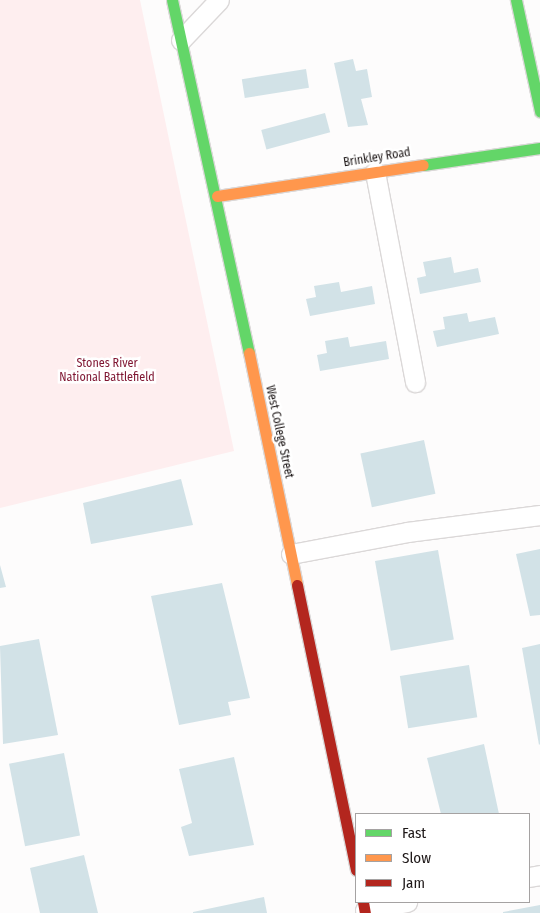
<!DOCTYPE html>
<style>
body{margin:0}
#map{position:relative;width:540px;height:913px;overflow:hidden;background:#fdfcfc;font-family:"Fira Sans Condensed",sans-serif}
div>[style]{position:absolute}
.green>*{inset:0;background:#feeeef}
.building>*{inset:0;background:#d2e2e7;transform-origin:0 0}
.roads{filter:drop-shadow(1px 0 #dbd8d8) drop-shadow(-1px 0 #dbd8d8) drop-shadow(0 1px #dbd8d8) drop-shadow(0 -1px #dbd8d8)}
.lane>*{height:19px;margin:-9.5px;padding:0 9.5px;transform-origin:9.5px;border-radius:9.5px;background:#fff}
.fast>*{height:11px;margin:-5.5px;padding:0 5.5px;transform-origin:5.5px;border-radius:5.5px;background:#63d668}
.slow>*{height:11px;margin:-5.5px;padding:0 5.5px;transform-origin:5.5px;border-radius:5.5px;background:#ff974d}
.jam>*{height:11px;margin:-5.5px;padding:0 5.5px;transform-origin:5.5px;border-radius:5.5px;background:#b3261e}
span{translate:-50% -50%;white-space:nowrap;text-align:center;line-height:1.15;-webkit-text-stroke:5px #fff;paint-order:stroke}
.street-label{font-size:12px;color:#1d1717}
.park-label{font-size:12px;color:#7f1531}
.legend{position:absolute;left:355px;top:813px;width:175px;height:90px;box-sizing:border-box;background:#fff;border:1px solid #a5a2a2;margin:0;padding:6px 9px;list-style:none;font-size:15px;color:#1d1717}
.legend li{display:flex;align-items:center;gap:10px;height:25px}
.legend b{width:25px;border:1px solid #a5a2a2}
</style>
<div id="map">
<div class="green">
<div style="clip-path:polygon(0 0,140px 0,234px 451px,0 508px)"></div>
</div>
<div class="building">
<div style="clip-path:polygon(353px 59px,356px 71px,367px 69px,372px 97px,361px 99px,368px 125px,348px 127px,334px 63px)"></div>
<div style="left:306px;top:69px;width:19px;height:65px;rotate:81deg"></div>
<div style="left:325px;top:113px;width:20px;height:66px;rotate:75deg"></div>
<div style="clip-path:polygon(451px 257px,454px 273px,478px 268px,481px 282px,420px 294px,417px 278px,426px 276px,423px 262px)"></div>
<div style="clip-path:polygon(339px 282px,341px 292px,372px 286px,375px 304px,310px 316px,306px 299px,316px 297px,314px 286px)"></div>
<div style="clip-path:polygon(467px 313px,469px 322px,495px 317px,499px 334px,437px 347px,433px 331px,445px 329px,443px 317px)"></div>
<div style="clip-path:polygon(348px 337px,350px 347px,386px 341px,389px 359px,320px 371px,317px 355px,327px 353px,325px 341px)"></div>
<div style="left:424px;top:440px;width:55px;height:65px;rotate:78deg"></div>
<div style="clip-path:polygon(181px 479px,193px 525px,91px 544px,83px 503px)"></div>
<div style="clip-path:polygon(540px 549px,540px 615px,530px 616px,516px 554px)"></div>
<div style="left:438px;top:550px;width:91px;height:64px;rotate:80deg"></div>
<div style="clip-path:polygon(0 565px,6px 587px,0 588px)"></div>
<div style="clip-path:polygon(222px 583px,250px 698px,228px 702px,231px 715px,179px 725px,151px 596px)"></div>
<div style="clip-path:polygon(39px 639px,58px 735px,3px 744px,0 646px)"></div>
<div style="clip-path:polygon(540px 644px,540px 744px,539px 745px,522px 648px)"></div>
<div style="left:469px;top:665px;width:53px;height:70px;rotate:81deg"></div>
<div style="clip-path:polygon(484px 744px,499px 814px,441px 814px,427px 758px)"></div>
<div style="left:64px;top:753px;width:84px;height:56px;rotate:79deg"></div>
<div style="clip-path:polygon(234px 757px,254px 845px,189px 856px,181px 827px,192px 823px,179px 769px)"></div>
<div style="clip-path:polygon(84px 855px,98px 913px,40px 913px,30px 868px)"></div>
<div style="clip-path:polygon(264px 897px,267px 913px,193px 913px,193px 912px)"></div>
<div style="clip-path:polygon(540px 905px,540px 913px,503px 913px,503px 912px)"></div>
</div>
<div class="roads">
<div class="lane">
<div style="left:181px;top:40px;width:55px;rotate:-46.5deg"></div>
<div style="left:375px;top:172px;width:214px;rotate:79.2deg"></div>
<div style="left:291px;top:554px;width:118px;rotate:-10.7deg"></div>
<div style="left:407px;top:532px;width:134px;rotate:-7.3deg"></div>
<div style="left:529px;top:877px;width:11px;rotate:-10deg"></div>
<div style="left:365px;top:910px;width:43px;rotate:-10.8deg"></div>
</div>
<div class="fast">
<div style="left:172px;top:0;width:361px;rotate:77.7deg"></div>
<div style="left:516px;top:0;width:114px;rotate:77.8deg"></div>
<div style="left:423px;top:165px;width:118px;rotate:-8.3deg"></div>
</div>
<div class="slow">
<div style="left:217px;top:196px;width:208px;rotate:-8.6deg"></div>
<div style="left:249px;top:353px;width:237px;rotate:78.3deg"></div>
</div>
<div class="jam">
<div style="left:297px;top:585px;width:291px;rotate:78.3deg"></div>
<div style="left:363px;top:902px;width:11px;rotate:80deg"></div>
</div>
</div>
<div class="street-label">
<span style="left:377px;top:158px;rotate:-9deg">Brinkley Road</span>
<span style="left:279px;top:432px;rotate:78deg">West College Street</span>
</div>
<div class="park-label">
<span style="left:107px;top:371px">Stones River<br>National Battlefield</span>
</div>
<ul class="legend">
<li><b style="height:6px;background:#63d668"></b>Fast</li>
<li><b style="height:6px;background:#ff974d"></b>Slow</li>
<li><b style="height:6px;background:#b3261e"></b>Jam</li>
</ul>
</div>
